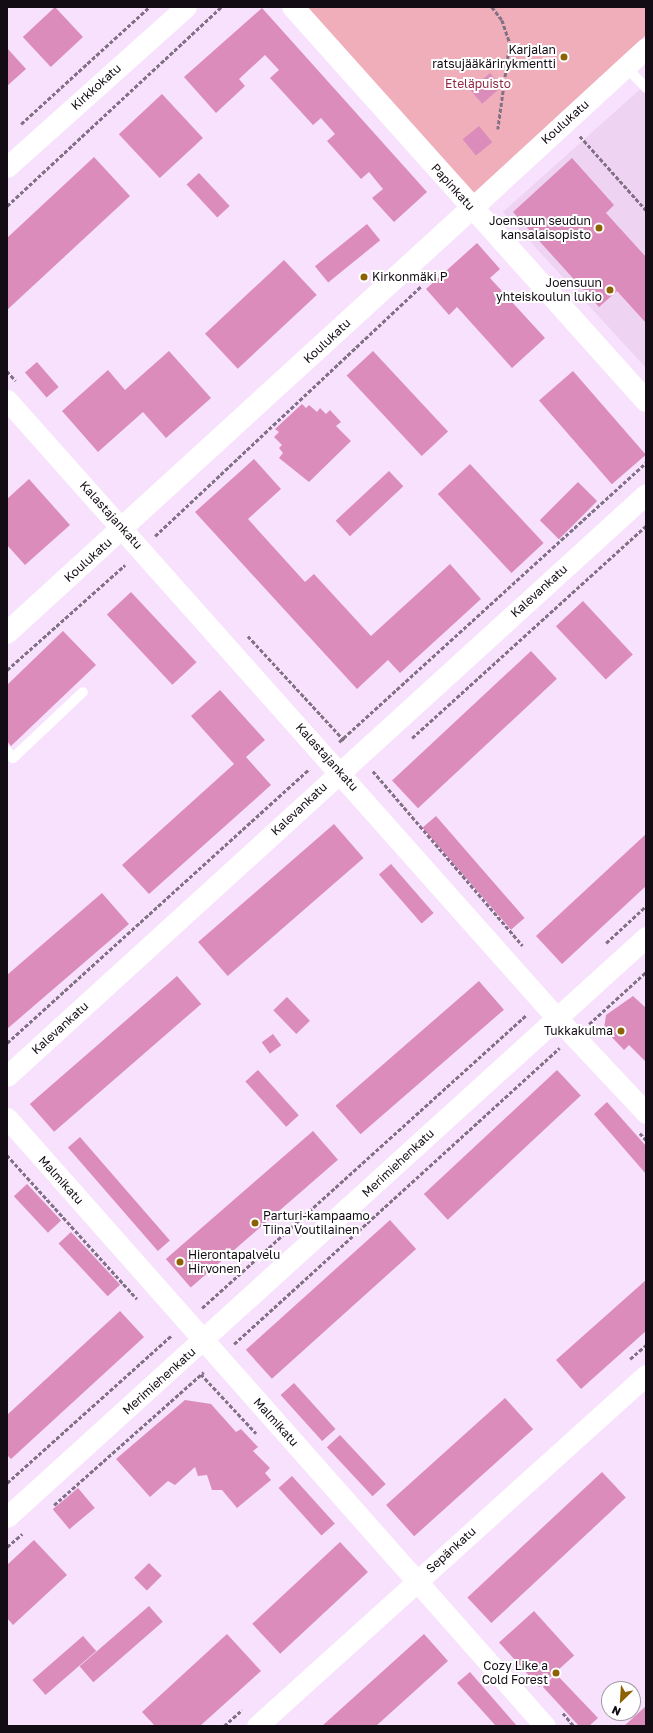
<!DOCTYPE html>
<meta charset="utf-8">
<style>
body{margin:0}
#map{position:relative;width:653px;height:1733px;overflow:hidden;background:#f7e1fc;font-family:"Golos Text",sans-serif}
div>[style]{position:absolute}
.built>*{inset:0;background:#eed3f3}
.green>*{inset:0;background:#efaeb9}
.building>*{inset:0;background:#db8cbb;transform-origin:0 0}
.path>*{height:2.5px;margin-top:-1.25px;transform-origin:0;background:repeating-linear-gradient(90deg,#807283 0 4px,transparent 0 6px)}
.service>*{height:10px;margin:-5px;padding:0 5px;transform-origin:5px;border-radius:5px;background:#fff}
.minor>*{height:21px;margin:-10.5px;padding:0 10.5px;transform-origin:10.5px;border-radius:10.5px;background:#fff}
.tertiary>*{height:22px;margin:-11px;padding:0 11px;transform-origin:11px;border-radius:11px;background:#fff}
.dots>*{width:11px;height:11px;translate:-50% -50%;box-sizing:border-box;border:2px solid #fff;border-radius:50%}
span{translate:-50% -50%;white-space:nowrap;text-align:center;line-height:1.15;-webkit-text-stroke:4px #fff;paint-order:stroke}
.poi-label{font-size:12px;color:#130c14}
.right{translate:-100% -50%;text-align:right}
.left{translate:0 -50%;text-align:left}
.park-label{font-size:12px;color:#912746}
.street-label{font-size:12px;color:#130c14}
.frame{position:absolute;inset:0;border:8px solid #130c14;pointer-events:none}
.north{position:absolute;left:601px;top:1681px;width:40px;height:40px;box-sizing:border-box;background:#fff;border:1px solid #a19ea1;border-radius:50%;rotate:205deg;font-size:11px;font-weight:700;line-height:16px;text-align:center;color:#130c14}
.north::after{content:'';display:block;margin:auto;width:14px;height:18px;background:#8c6205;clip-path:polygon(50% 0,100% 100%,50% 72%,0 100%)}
</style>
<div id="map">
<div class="built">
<div style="clip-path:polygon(646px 84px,646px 368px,503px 212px)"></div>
</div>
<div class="green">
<div style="clip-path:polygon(306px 7px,646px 7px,646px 35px,472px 195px)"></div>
</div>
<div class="building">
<div style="left:55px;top:7px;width:41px;height:44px;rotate:47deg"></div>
<div style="clip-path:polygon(262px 8px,427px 192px,394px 222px,372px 198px,383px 189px,369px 172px,361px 179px,327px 141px,335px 134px,321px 118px,313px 125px,270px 78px,279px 70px,265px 55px,239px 79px,245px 86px,216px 113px,184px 77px)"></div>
<div style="clip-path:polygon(7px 48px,26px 69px,7px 86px)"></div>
<div style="left:490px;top:73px;width:18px;height:26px;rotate:49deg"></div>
<div style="left:162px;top:94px;width:60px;height:59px;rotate:47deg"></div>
<div style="left:479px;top:126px;width:21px;height:21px;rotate:51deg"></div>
<div style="clip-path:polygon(94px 157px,130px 196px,7px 310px,7px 238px)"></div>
<div style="clip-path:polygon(572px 158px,614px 205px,606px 213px,646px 257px,646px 323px,617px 291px,599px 307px,513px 212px)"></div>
<div style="left:199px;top:173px;width:45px;height:17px;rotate:47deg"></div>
<div style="left:367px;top:224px;width:21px;height:67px;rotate:51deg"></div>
<div style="clip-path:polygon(477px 243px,500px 269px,490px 278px,545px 338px,512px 368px,457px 307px,449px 315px,426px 289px)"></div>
<div style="left:284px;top:260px;width:48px;height:108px;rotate:47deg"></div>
<div style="clip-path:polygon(169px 351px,211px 398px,166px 438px,143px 412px,98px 452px,62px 411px,108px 370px,125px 390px)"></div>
<div style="left:373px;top:351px;width:110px;height:36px;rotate:47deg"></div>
<div style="left:37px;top:362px;width:33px;height:16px;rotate:49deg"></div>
<div style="left:573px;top:371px;width:111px;height:45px;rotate:49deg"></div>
<div style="clip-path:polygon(302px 404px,306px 408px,309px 405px,317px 412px,320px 408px,326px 414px,330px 410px,341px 422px,336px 426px,351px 441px,309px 482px,279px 458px,283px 453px,279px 448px,282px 445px,274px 437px,279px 432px,275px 429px)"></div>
<div style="clip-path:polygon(254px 459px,281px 489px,248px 519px,305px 582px,314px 574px,371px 636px,450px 564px,481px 599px,400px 673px,388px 660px,357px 689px,195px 512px)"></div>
<div style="left:470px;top:464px;width:108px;height:44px;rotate:47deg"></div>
<div style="left:389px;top:471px;width:21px;height:73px;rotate:47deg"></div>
<div style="clip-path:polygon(29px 479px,70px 525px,25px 565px,7px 545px,7px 499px)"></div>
<div style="left:578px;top:482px;width:27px;height:54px;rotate:45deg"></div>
<div style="left:131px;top:592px;width:96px;height:33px;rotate:47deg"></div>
<div style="left:583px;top:601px;width:73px;height:37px;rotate:47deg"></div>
<div style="clip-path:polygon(63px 631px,96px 665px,11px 746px,7px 741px,7px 685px)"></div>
<div style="left:531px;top:651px;width:38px;height:190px;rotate:47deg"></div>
<div style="clip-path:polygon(220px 690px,265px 740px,246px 757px,271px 785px,149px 894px,122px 865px,234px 764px,191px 716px)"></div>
<div style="left:436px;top:816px;width:135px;height:18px;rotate:49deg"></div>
<div style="left:334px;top:824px;width:45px;height:180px;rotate:49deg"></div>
<div style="clip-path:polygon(646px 834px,646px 886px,562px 964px,536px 936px)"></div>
<div style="left:391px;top:864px;width:65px;height:16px;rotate:49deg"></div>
<div style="clip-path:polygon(102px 893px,129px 924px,7px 1029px,7px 975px)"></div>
<div style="left:177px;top:976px;width:37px;height:195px;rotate:49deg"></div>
<div style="left:479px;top:981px;width:38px;height:190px;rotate:49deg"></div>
<div style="clip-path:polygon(633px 996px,646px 1008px,646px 1062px,629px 1045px,624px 1050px,604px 1029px,606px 1015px)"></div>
<div style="left:287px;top:997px;width:33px;height:19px;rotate:46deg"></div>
<div style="left:273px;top:1034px;width:14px;height:14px;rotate:54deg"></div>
<div style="left:258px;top:1070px;width:61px;height:17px;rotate:48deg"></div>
<div style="left:557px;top:1070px;width:35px;height:182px;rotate:47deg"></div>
<div style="clip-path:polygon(607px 1102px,646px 1146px,646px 1174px,594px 1114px)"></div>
<div style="left:313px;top:1131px;width:38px;height:195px;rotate:49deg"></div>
<div style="left:80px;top:1137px;width:137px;height:16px;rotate:49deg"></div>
<div style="left:27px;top:1184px;width:50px;height:18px;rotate:47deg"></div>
<div style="left:390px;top:1220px;width:39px;height:194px;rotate:48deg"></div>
<div style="left:71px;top:1232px;width:72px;height:17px;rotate:47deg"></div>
<div style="clip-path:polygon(646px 1280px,646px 1331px,581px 1389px,556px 1360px)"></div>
<div style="clip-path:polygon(120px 1311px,144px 1337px,11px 1459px,7px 1455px,7px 1415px)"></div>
<div style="left:294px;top:1383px;width:62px;height:18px;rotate:48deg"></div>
<div style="left:505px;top:1398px;width:42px;height:160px;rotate:48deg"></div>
<div style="clip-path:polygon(185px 1400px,211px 1404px,236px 1432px,241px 1429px,258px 1447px,253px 1451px,270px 1468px,265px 1473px,271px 1480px,237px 1508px,222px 1490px,212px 1490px,207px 1475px,198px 1476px,195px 1467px,175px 1485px,168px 1481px,150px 1497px,116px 1459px)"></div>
<div style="left:340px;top:1435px;width:67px;height:18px;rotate:47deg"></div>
<div style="left:602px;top:1472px;width:35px;height:184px;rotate:47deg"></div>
<div style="left:292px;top:1476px;width:64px;height:18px;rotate:48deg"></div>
<div style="left:78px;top:1488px;width:26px;height:33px;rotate:50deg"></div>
<div style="clip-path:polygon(34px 1540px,67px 1575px,13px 1625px,7px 1618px,7px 1565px)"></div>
<div style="left:340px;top:1542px;width:41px;height:120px;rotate:47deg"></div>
<div style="left:149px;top:1563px;width:18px;height:21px;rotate:45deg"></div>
<div style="left:149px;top:1606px;width:21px;height:92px;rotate:49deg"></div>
<div style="left:534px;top:1611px;width:60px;height:47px;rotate:48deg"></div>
<div style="clip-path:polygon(227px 1634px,261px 1671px,200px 1726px,155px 1726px,142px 1712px)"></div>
<div style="clip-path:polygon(424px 1634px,448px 1661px,376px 1726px,322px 1726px)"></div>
<div style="left:83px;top:1636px;width:20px;height:67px;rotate:49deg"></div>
<div style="clip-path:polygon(470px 1672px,517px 1726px,496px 1726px,457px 1683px)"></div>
<div style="clip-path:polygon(556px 1674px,598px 1718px,589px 1726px,579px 1726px,543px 1687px)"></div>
<div style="clip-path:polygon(646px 1706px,646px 1726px,624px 1726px)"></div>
</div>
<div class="path">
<div style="left:492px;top:7px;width:16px;rotate:52deg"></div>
<div style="left:502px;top:20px;width:24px;rotate:71deg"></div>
<div style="left:510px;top:43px;width:87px;rotate:97.9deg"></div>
<div style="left:21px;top:124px;width:173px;rotate:-42.4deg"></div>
<div style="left:580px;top:136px;width:99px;rotate:48.3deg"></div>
<div style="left:7px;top:206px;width:292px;rotate:-42.9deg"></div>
<div style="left:7px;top:371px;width:13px;rotate:48deg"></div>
<div style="left:155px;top:536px;width:366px;rotate:-43.2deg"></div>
<div style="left:248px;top:636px;width:143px;rotate:47.3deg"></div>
<div style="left:7px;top:670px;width:158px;rotate:-41.7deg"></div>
<div style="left:412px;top:738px;width:316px;rotate:-42.2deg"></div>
<div style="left:339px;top:742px;width:415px;rotate:-42.3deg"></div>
<div style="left:373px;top:771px;width:230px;rotate:49.4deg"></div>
<div style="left:606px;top:943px;width:54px;rotate:-42.8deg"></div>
<div style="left:589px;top:1024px;width:77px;rotate:-42.4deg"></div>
<div style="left:7px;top:1043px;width:408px;rotate:-42.2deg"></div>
<div style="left:640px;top:1133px;width:9px;rotate:49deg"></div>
<div style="left:7px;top:1155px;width:194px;rotate:47.9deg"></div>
<div style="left:202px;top:1308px;width:437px;rotate:-42.1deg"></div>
<div style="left:234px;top:1344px;width:440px;rotate:-42.3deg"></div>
<div style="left:630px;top:1359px;width:21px;rotate:-41deg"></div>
<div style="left:201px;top:1374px;width:81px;rotate:47deg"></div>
<div style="left:7px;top:1483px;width:222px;rotate:-41.9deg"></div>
<div style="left:54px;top:1505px;width:200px;rotate:-41.6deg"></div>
<div style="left:7px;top:1547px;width:20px;rotate:-41deg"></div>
<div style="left:563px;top:1713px;width:17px;rotate:50deg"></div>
<div style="left:224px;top:1726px;width:24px;rotate:-42deg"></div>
</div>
<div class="service">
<div style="left:626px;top:67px;width:29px;rotate:46deg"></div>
<div style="left:7px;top:751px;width:9px;rotate:49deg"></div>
<div style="left:13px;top:758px;width:96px;rotate:-43.3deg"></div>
</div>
<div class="minor">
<div style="left:7px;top:167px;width:240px;rotate:-41.8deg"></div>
<div style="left:472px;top:208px;width:236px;rotate:-42.6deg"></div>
<div style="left:7px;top:400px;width:826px;rotate:48.34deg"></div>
<div style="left:556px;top:1017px;width:132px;rotate:46.8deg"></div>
<div style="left:7px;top:1076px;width:864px;rotate:-42.33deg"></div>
<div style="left:7px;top:1118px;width:812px;rotate:48.5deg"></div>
<div style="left:7px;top:1517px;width:863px;rotate:-42.23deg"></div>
<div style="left:257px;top:1726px;width:524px;rotate:-42.06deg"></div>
</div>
<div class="tertiary">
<div style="left:293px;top:7px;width:529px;rotate:48.14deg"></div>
<div style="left:7px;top:633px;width:630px;rotate:-42.43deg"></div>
</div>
<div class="dots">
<div style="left:564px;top:57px;background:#8c6205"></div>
<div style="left:599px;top:228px;background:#8c6205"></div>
<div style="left:364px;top:277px;background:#8c6205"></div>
<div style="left:610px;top:290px;background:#8c6205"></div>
<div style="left:621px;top:1031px;background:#8c6205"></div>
<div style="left:255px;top:1223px;background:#8c6205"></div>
<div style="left:180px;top:1262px;background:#8c6205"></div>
<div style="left:556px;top:1673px;background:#8c6205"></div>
</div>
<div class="poi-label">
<span class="right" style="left:556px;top:57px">Karjalan<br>ratsujääkärirykmentti</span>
<span class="right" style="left:591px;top:228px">Joensuun seudun<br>kansalaisopisto</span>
<span class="left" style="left:372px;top:277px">Kirkonmäki P</span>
<span class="right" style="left:602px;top:290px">Joensuun<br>yhteiskoulun lukio</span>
<span class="right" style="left:613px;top:1031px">Tukkakulma</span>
<span class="left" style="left:263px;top:1223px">Parturi-kampaamo<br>Tiina Voutilainen</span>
<span class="left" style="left:188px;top:1262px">Hierontapalvelu<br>Hirvonen</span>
<span class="right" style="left:548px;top:1673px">Cozy Like a<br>Cold Forest</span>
</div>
<div class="park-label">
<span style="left:478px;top:84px">Eteläpuisto</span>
</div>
<div class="street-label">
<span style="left:96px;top:87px;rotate:-42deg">Kirkkokatu</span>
<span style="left:565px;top:122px;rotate:-42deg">Koulukatu</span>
<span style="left:453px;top:187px;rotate:48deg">Papinkatu</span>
<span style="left:327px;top:341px;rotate:-43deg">Koulukatu</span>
<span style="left:111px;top:515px;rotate:48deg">Kalastajankatu</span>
<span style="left:88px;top:560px;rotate:-42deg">Koulukatu</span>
<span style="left:539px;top:591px;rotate:-42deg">Kalevankatu</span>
<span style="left:327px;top:757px;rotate:48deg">Kalastajankatu</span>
<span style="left:299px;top:809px;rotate:-43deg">Kalevankatu</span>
<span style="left:60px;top:1028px;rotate:-42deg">Kalevankatu</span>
<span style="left:398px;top:1163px;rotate:-43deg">Merimiehenkatu</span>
<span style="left:61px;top:1180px;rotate:48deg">Malmikatu</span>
<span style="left:159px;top:1381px;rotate:-42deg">Merimiehenkatu</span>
<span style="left:276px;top:1422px;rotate:48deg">Malmikatu</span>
<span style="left:451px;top:1550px;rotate:-42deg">Sepänkatu</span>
</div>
<div class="frame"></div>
<div class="north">N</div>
</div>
